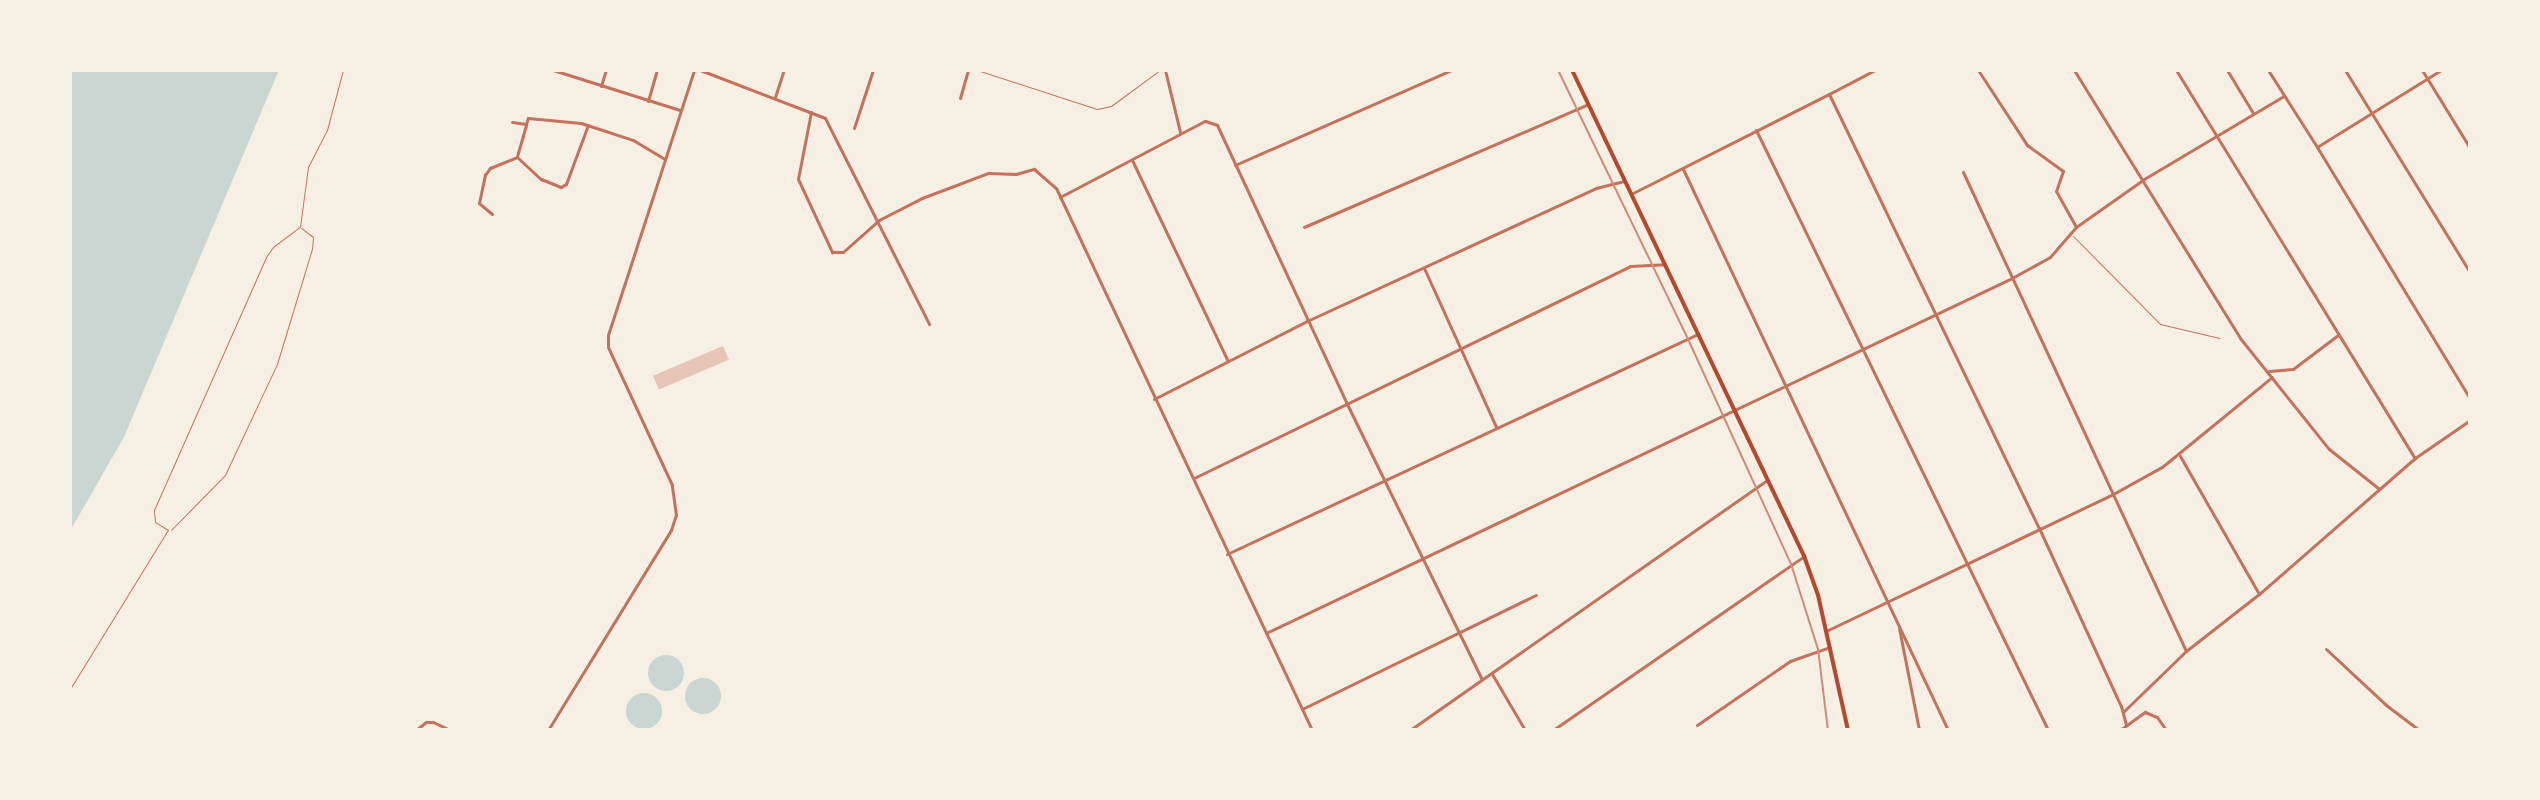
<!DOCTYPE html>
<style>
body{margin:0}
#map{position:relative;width:2540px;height:800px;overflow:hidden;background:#f6efe4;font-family:"PT Sans Narrow",sans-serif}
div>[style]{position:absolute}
.water>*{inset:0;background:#c9d6d2}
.round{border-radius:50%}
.building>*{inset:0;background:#e6c5b7;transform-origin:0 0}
.service>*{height:1px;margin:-0.5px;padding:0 0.5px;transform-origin:0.5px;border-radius:0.5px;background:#c5725c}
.minor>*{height:3px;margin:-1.5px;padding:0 1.5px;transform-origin:1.5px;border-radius:1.5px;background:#c5725c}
.tertiary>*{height:3px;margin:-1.5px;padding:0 1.5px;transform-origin:1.5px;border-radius:1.5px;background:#c5725c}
.secondary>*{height:4px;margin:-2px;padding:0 2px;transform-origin:2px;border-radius:2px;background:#b5482f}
.tram>*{height:2px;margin:-1px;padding:0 1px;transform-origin:1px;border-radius:1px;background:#cf8b77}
span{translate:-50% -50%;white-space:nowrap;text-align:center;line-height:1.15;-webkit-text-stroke:7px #f6efe4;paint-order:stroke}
.frame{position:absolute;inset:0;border:72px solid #f6efe4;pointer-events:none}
</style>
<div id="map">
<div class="water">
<div style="clip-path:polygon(70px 70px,279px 70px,124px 437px,70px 531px)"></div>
<div class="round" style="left:648px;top:655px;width:36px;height:36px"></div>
<div class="round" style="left:685px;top:678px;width:36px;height:36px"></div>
<div class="round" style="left:626px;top:693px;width:36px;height:36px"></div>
</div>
<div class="building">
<div style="left:723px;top:346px;width:15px;height:76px;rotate:67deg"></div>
</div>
<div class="service">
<div style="left:977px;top:70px;width:126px;rotate:18deg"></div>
<div style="left:1097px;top:109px;width:14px;rotate:-12deg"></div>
<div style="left:1111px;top:106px;width:61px;rotate:-36.3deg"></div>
<div style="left:2073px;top:236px;width:124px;rotate:45.3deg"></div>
<div style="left:2160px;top:324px;width:61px;rotate:13.3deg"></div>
<div style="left:171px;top:530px;width:77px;rotate:-45.5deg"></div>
<div style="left:225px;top:475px;width:123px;rotate:-64.9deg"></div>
<div style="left:277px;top:364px;width:120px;rotate:-73.1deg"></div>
<div style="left:312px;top:249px;width:12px;rotate:-85deg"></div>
<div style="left:313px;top:237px;width:15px;rotate:-143deg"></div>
<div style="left:70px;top:689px;width:187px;rotate:-58.4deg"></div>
<div style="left:168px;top:530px;width:15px;rotate:-148deg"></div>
<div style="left:155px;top:522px;width:12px;rotate:-95deg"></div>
<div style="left:154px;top:510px;width:277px;rotate:-66.1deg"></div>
<div style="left:266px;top:257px;width:12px;rotate:-55deg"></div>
<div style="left:273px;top:247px;width:34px;rotate:-37deg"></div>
<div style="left:300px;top:227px;width:61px;rotate:-82.4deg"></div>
<div style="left:308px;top:167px;width:42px;rotate:-62.8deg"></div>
<div style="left:327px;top:130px;width:62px;rotate:-75.1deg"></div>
</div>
<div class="minor">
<div style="left:553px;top:70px;width:133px;rotate:17.5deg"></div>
<div style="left:700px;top:70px;width:134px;rotate:21deg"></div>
<div style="left:825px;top:118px;width:231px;rotate:63.2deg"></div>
<div style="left:1165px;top:70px;width:64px;rotate:76.4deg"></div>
<div style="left:1978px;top:70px;width:90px;rotate:56.8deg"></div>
<div style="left:2027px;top:145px;width:44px;rotate:35.8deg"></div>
<div style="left:2063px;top:171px;width:21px;rotate:109deg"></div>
<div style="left:2056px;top:191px;width:41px;rotate:60.9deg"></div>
<div style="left:2074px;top:70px;width:315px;rotate:58.2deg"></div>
<div style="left:2240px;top:338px;width:142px;rotate:51.3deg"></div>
<div style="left:2329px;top:449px;width:63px;rotate:38.5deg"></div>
<div style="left:2176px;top:70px;width:456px;rotate:58.4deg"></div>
<div style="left:2415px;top:458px;width:207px;rotate:138.9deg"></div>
<div style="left:2227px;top:70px;width:50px;rotate:58.8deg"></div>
<div style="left:2268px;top:70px;width:91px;rotate:57.5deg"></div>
<div style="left:2345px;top:70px;width:238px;rotate:58.3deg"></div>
<div style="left:2422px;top:70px;width:92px;rotate:58.4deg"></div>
<div style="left:2441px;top:70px;width:146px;rotate:148.2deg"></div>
<div style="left:2317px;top:147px;width:295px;rotate:58.7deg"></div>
<div style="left:601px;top:86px;width:17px;rotate:-73deg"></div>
<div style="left:1829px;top:94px;width:52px;rotate:-27.6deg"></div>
<div style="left:775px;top:97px;width:28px;rotate:-72deg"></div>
<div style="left:960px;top:98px;width:29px;rotate:-74deg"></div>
<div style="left:648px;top:101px;width:32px;rotate:-74deg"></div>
<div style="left:811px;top:112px;width:68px;rotate:101deg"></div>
<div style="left:798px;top:179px;width:81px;rotate:65deg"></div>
<div style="left:832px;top:252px;width:11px"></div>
<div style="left:843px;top:252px;width:48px;rotate:-41.6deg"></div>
<div style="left:879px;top:220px;width:48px;rotate:-27.1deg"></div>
<div style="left:922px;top:198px;width:71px;rotate:-20.7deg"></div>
<div style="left:988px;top:173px;width:28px;rotate:2deg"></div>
<div style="left:1016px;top:174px;width:19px;rotate:-16deg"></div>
<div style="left:1034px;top:169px;width:29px;rotate:41deg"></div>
<div style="left:1056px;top:188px;width:599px;rotate:64.72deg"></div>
<div style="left:512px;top:122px;width:14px;rotate:8deg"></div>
<div style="left:526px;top:124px;width:6px;rotate:-72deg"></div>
<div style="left:528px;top:118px;width:53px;rotate:5.4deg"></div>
<div style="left:581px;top:123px;width:55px;rotate:18.1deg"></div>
<div style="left:633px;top:140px;width:37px;rotate:31deg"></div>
<div style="left:526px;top:125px;width:33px;rotate:106deg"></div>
<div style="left:517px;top:157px;width:33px;rotate:43deg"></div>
<div style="left:541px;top:179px;width:22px;rotate:22deg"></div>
<div style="left:561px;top:187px;width:6px;rotate:-31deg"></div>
<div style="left:566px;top:184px;width:63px;rotate:-69.6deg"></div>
<div style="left:854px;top:128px;width:61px;rotate:-71.9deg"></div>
<div style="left:1756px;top:130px;width:667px;rotate:64.05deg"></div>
<div style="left:1132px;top:160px;width:223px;rotate:64.5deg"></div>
<div style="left:1235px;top:165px;width:236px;rotate:-23.7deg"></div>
<div style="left:1683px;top:169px;width:620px;rotate:64.72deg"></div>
<div style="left:1963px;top:172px;width:528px;rotate:65.04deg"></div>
<div style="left:2186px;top:651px;width:88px;rotate:135.9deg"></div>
<div style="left:1631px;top:194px;width:222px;rotate:-26.8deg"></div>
<div style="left:1829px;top:94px;width:482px;rotate:64.2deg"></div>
<div style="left:2039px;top:528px;width:196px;rotate:65.3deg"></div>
<div style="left:2121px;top:706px;width:20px;rotate:75deg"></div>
<div style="left:1060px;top:197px;width:164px;rotate:-27.7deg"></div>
<div style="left:1205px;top:121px;width:13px;rotate:18deg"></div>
<div style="left:1217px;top:125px;width:306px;rotate:65deg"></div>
<div style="left:1346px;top:402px;width:309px;rotate:63.9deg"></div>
<div style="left:492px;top:214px;width:17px;rotate:-140deg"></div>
<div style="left:479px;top:203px;width:29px;rotate:-78deg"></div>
<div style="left:485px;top:175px;width:9px;rotate:-54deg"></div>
<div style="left:490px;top:168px;width:29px;rotate:-22deg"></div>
<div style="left:1304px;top:227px;width:309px;rotate:-23.4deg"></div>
<div style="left:1424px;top:268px;width:175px;rotate:65.6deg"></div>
<div style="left:2269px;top:371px;width:24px;rotate:-5deg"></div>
<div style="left:2293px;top:369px;width:56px;rotate:-37.1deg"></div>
<div style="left:1154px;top:399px;width:172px;rotate:-27deg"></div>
<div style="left:1307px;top:321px;width:318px;rotate:-24.7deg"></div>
<div style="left:1596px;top:188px;width:30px;rotate:-14deg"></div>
<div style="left:2180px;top:456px;width:159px;rotate:60.2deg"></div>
<div style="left:2259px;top:594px;width:93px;rotate:142deg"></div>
<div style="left:2415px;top:458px;width:67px;rotate:-34.6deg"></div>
<div style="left:1194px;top:478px;width:485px;rotate:-25.9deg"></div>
<div style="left:1630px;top:266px;width:35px;rotate:-3deg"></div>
<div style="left:1227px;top:554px;width:520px;rotate:-25.04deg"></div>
<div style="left:1899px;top:628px;width:104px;rotate:78.9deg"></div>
<div style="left:1826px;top:631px;width:318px;rotate:-25.5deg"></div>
<div style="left:2113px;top:494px;width:56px;rotate:-28.9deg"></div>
<div style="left:2162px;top:467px;width:142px;rotate:-39.3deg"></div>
<div style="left:1266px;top:633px;width:826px;rotate:-25.45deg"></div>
<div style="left:2012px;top:278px;width:43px;rotate:-28.9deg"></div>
<div style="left:2050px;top:257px;width:40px;rotate:-49deg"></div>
<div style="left:2076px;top:227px;width:83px;rotate:-35.2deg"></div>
<div style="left:2144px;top:179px;width:163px;rotate:-30.7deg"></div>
<div style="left:2326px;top:649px;width:82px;rotate:43deg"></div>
<div style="left:2386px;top:705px;width:41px;rotate:37.1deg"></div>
<div style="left:1492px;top:674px;width:65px;rotate:59.5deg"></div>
<div style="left:1302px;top:709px;width:260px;rotate:-26deg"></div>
<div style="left:1697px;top:725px;width:113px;rotate:-34.5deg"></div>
<div style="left:1790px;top:661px;width:42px;rotate:-19.3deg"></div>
<div style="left:1553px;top:730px;width:305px;rotate:-34.7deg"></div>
<div style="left:2120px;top:730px;width:31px;rotate:-36deg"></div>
<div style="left:2145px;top:712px;width:13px;rotate:23deg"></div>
<div style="left:2157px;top:717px;width:16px;rotate:55deg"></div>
</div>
<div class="tertiary">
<div style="left:416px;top:730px;width:13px;rotate:-39deg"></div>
<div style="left:426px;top:722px;width:7px"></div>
<div style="left:433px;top:722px;width:19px;rotate:25deg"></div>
<div style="left:548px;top:730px;width:235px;rotate:-58.4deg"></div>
<div style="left:671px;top:530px;width:16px;rotate:-72deg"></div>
<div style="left:676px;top:515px;width:30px;rotate:-98deg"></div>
<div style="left:672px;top:485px;width:152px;rotate:-114.9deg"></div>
<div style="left:608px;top:347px;width:12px;rotate:-90deg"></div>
<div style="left:608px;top:335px;width:279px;rotate:-72deg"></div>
<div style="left:1410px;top:730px;width:436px;rotate:-35deg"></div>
</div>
<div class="secondary">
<div style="left:1572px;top:70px;width:539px;rotate:64.48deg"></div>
<div style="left:1804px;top:556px;width:41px;rotate:70.3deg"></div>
<div style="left:1818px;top:595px;width:138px;rotate:77.5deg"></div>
</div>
<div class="tram">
<div style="left:1558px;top:70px;width:299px;rotate:64.2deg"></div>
<div style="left:1688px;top:339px;width:247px;rotate:65.4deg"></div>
<div style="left:1791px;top:564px;width:89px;rotate:72.4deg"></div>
<div style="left:1818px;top:649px;width:82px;rotate:83deg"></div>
</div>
<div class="frame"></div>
</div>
